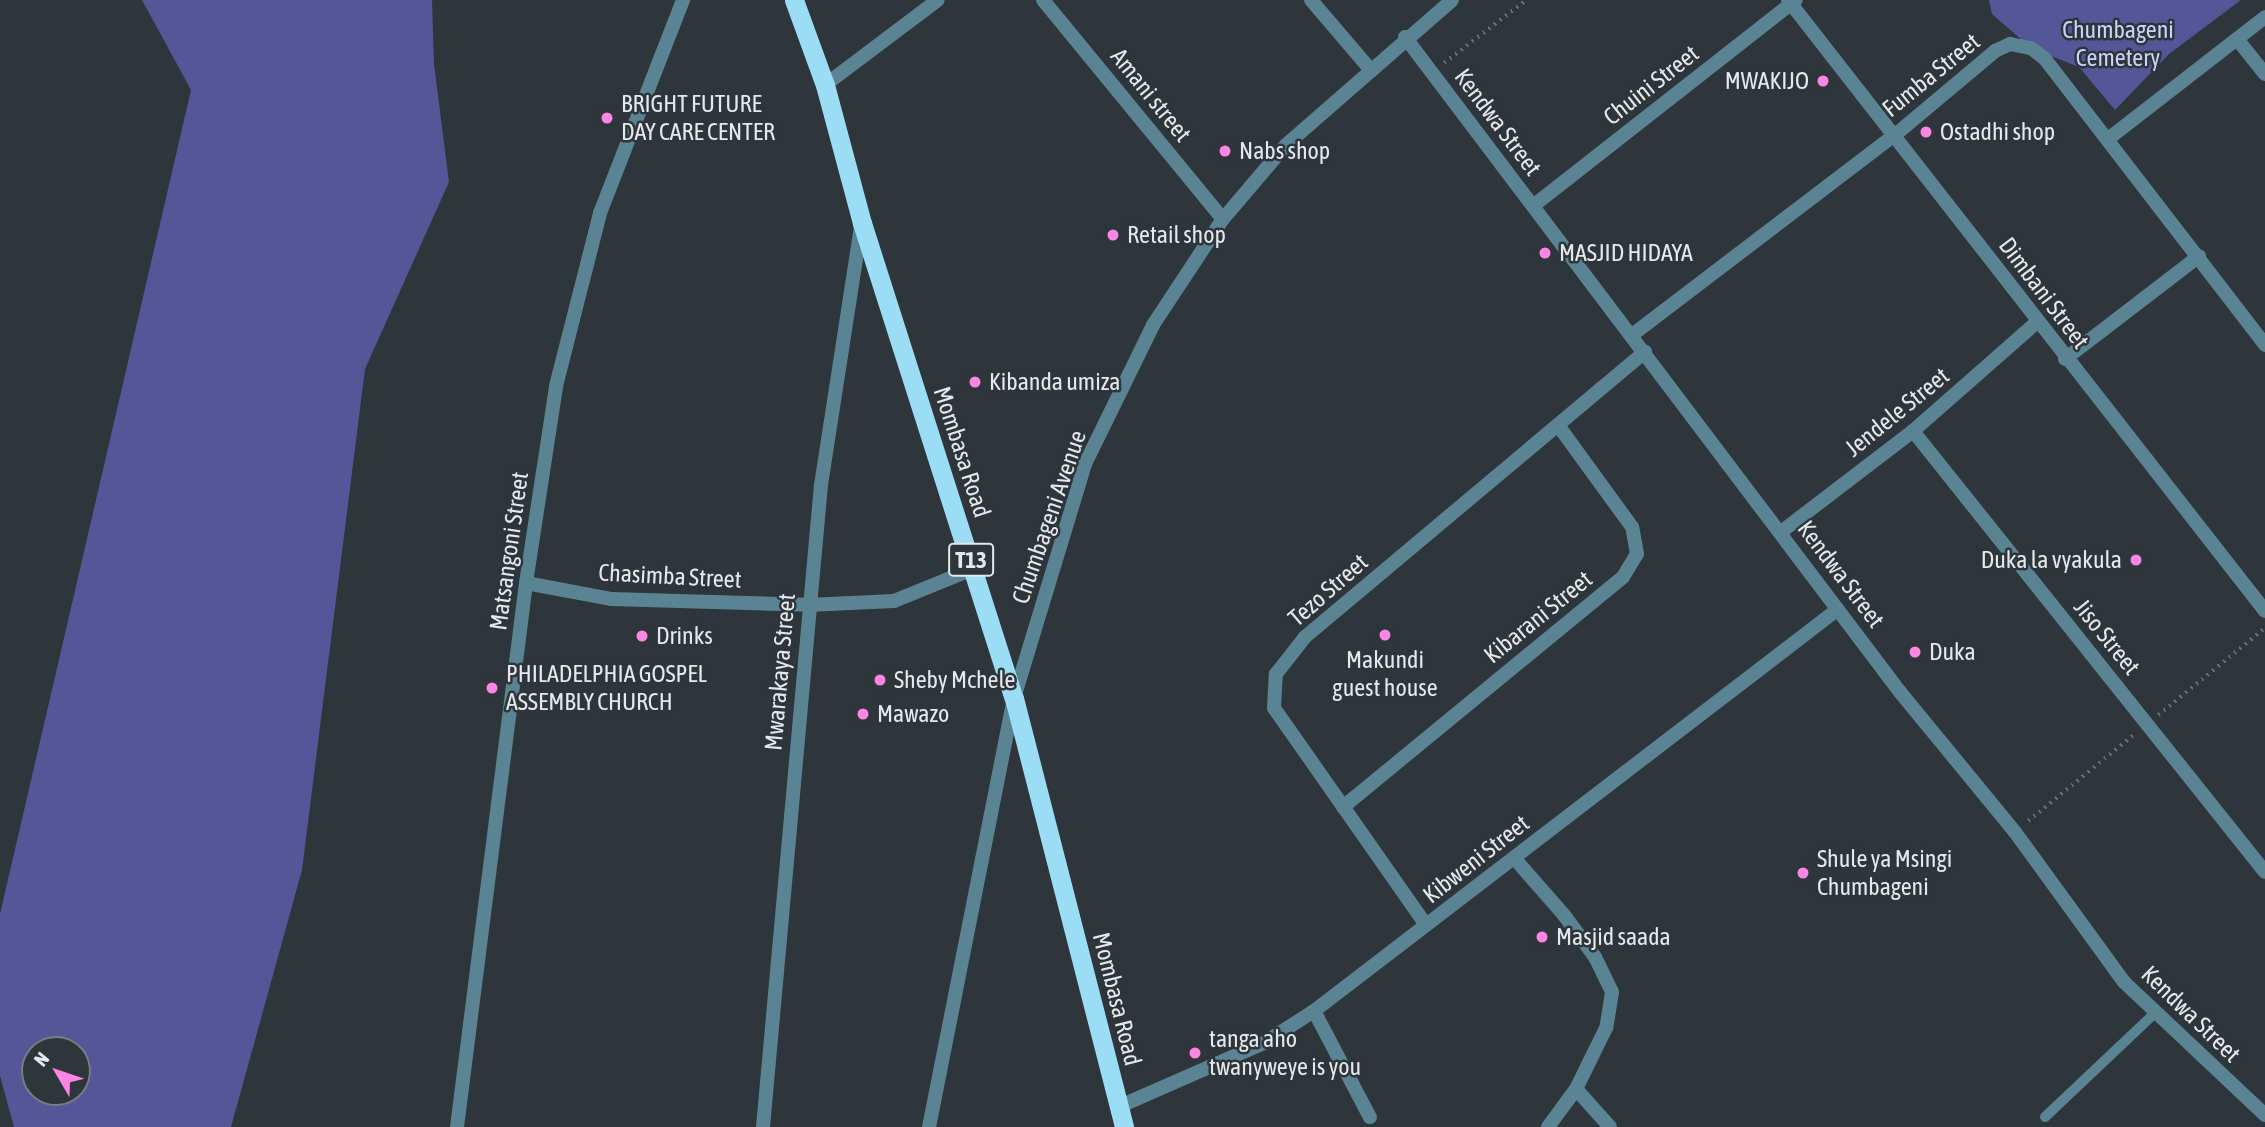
<!DOCTYPE html>
<style>
body{margin:0}
#map{position:relative;width:2265px;height:1127px;overflow:hidden;background:#2e353b;font-family:"Asap Condensed",sans-serif}
div>[style]{position:absolute}
.green>*{inset:0;background:#545697}
.path>*{height:3.5px;margin-top:-1.75px;transform-origin:0;background:repeating-linear-gradient(90deg,#666c71 0 2px,transparent 0 7px)}
.service>*{height:10px;margin:-5px;padding:0 5px;transform-origin:5px;border-radius:5px;background:#5a8494}
.minor>*{height:14px;margin:-7px;padding:0 7px;transform-origin:7px;border-radius:7px;background:#5a8494}
.tertiary>*{height:14px;margin:-7px;padding:0 7px;transform-origin:7px;border-radius:7px;background:#5a8494}
.trunk>*{height:19px;margin:-9.5px;padding:0 9.5px;transform-origin:9.5px;border-radius:9.5px;background:#9cddf6}
.dots>*{width:19px;height:19px;translate:-50% -50%;box-sizing:border-box;border:4px solid #2e353b;border-radius:50%}
span{translate:-50% -50%;white-space:nowrap;text-align:center;line-height:1.15;-webkit-text-stroke:5px #2e353b;paint-order:stroke}
.shield-label span{padding:2px 5px;background:#2e353b;border:2px solid;border-radius:5px;-webkit-text-stroke-width:0}
.shield-label{font-size:23px;color:#e5e9ed;font-weight:700}
.park-label{font-size:24px;color:#cdd1fc}
.street-label{font-size:24px;color:#e5e9ed}
.poi-label{font-size:24px;color:#e5e9ed}
.right{translate:-100% -50%;text-align:right}
.left{translate:0 -50%;text-align:left}
.north{position:absolute;left:21px;top:1036px;width:70px;height:70px;box-sizing:border-box;background:#2e353b;border:2px solid #777d82;border-radius:50%;rotate:309deg;font-size:19px;font-weight:700;line-height:28px;text-align:center;color:#e5e9ed}
.north::after{content:'';display:block;margin:auto;width:24px;height:32px;background:#fb86e4;clip-path:polygon(50% 0,100% 100%,50% 72%,0 100%)}
</style>
<div id="map">
<div class="green">
<div style="clip-path:polygon(evenodd,142px 0,432px 0,434px 64px,449px 182px,365px 369px,302px 870px,231px 1127px,14px 1127px,0 1076px,0 914px,191px 90px,142px 0,77px 1050px,77px 1092px,35px 1092px,35px 1050px,77px 1050px)"></div>
<div style="clip-path:polygon(1989px 0,2241px 0,2169px 54px,2115px 110px,2079px 67px,2031px 48px,1992px 14px)"></div>
</div>
<div class="path">
<div style="left:1444px;top:63px;width:103px;rotate:-37.5deg"></div>
<div style="left:2158px;top:715px;width:138px;rotate:-39.1deg"></div>
<div style="left:2028px;top:821px;width:139px;rotate:-39.2deg"></div>
</div>
<div class="service">
<div style="left:2045px;top:1117px;width:153px;rotate:-43.4deg"></div>
</div>
<div class="minor">
<div style="left:1043px;top:0;width:283px;rotate:50.6deg"></div>
<div style="left:1311px;top:0;width:91px;rotate:49.5deg"></div>
<div style="left:1788px;top:0;width:775px;rotate:52.02deg"></div>
<div style="left:1405px;top:37px;width:821px;rotate:52.92deg"></div>
<div style="left:1900px;top:692px;width:181px;rotate:50.6deg"></div>
<div style="left:2015px;top:832px;width:185px;rotate:54deg"></div>
<div style="left:2124px;top:982px;width:194px;rotate:43.3deg"></div>
<div style="left:2237px;top:39px;width:45px;rotate:51.3deg"></div>
<div style="left:825px;top:85px;width:141px;rotate:-37deg"></div>
<div style="left:2108px;top:139px;width:199px;rotate:-37.8deg"></div>
<div style="left:1533px;top:206px;width:334px;rotate:-38.1deg"></div>
<div style="left:1632px;top:335px;width:330px;rotate:-37.3deg"></div>
<div style="left:1895px;top:135px;width:131px;rotate:-40deg"></div>
<div style="left:1995px;top:51px;width:17px;rotate:-25deg"></div>
<div style="left:2010px;top:44px;width:21px;rotate:11deg"></div>
<div style="left:2031px;top:48px;width:18px;rotate:38deg"></div>
<div style="left:2045px;top:59px;width:361px;rotate:52.4deg"></div>
<div style="left:2065px;top:359px;width:169px;rotate:-37.5deg"></div>
<div style="left:1913px;top:431px;width:564px;rotate:51.4deg"></div>
<div style="left:1781px;top:532px;width:166px;rotate:-37.4deg"></div>
<div style="left:1913px;top:431px;width:165px;rotate:-41.3deg"></div>
<div style="left:526px;top:583px;width:86px;rotate:10.7deg"></div>
<div style="left:611px;top:599px;width:197px;rotate:1.7deg"></div>
<div style="left:808px;top:605px;width:86px;rotate:-2.7deg"></div>
<div style="left:894px;top:601px;width:85px;rotate:-22.1deg"></div>
<div style="left:1343px;top:807px;width:362px;rotate:-39.4deg"></div>
<div style="left:1623px;top:577px;width:27px;rotate:-59deg"></div>
<div style="left:1637px;top:554px;width:27px;rotate:-100deg"></div>
<div style="left:1632px;top:527px;width:126px;rotate:-126deg"></div>
<div style="left:1514px;top:858px;width:76px;rotate:48.7deg"></div>
<div style="left:1564px;top:915px;width:52px;rotate:53.6deg"></div>
<div style="left:1595px;top:957px;width:39px;rotate:64deg"></div>
<div style="left:1612px;top:992px;width:36px;rotate:99deg"></div>
<div style="left:1606px;top:1028px;width:68px;rotate:116.2deg"></div>
<div style="left:1576px;top:1089px;width:47px;rotate:126.4deg"></div>
<div style="left:1426px;top:925px;width:265px;rotate:-125deg"></div>
<div style="left:1274px;top:708px;width:34px;rotate:-87deg"></div>
<div style="left:1276px;top:674px;width:47px;rotate:-51.9deg"></div>
<div style="left:1305px;top:637px;width:444px;rotate:-40deg"></div>
<div style="left:1314px;top:1011px;width:120px;rotate:62.2deg"></div>
<div style="left:1576px;top:1089px;width:51px;rotate:48.2deg"></div>
<div style="left:1118px;top:1107px;width:159px;rotate:-23.7deg"></div>
<div style="left:1264px;top:1043px;width:59px;rotate:-32.6deg"></div>
<div style="left:1314px;top:1011px;width:660px;rotate:-37.49deg"></div>
<div style="left:457px;top:1127px;width:548px;rotate:-82.77deg"></div>
<div style="left:526px;top:583px;width:199px;rotate:-81.3deg"></div>
<div style="left:556px;top:386px;width:179px;rotate:-75.7deg"></div>
<div style="left:600px;top:213px;width:229px;rotate:-68.7deg"></div>
<div style="left:763px;top:1127px;width:645px;rotate:-84.84deg"></div>
<div style="left:821px;top:485px;width:260px;rotate:-81.2deg"></div>
</div>
<div class="tertiary">
<div style="left:929px;top:1127px;width:437px;rotate:-78.8deg"></div>
<div style="left:1014px;top:698px;width:245px;rotate:-73.1deg"></div>
<div style="left:1085px;top:464px;width:155px;rotate:-63.9deg"></div>
<div style="left:1153px;top:325px;width:127px;rotate:-56.6deg"></div>
<div style="left:1223px;top:219px;width:97px;rotate:-49.6deg"></div>
<div style="left:1286px;top:145px;width:220px;rotate:-41.1deg"></div>
</div>
<div class="trunk">
<div style="left:794px;top:0;width:90px;rotate:70deg"></div>
<div style="left:825px;top:85px;width:143px;rotate:75deg"></div>
<div style="left:862px;top:223px;width:499px;rotate:72.3deg"></div>
<div style="left:1014px;top:698px;width:443px;rotate:75.6deg"></div>
</div>
<div class="dots">
<div style="left:1823px;top:81px;background:#fb86e4"></div>
<div style="left:607px;top:118px;background:#fb86e4"></div>
<div style="left:1926px;top:132px;background:#fb86e4"></div>
<div style="left:1225px;top:151px;background:#fb86e4"></div>
<div style="left:1113px;top:235px;background:#fb86e4"></div>
<div style="left:1545px;top:253px;background:#fb86e4"></div>
<div style="left:975px;top:382px;background:#fb86e4"></div>
<div style="left:2136px;top:560px;background:#fb86e4"></div>
<div style="left:1385px;top:635px;background:#fb86e4"></div>
<div style="left:642px;top:636px;background:#fb86e4"></div>
<div style="left:1915px;top:652px;background:#fb86e4"></div>
<div style="left:880px;top:680px;background:#fb86e4"></div>
<div style="left:492px;top:688px;background:#fb86e4"></div>
<div style="left:863px;top:714px;background:#fb86e4"></div>
<div style="left:1803px;top:873px;background:#fb86e4"></div>
<div style="left:1542px;top:937px;background:#fb86e4"></div>
<div style="left:1195px;top:1053px;background:#fb86e4"></div>
</div>
<div class="shield-label">
<span style="left:971px;top:560px">T13</span>
</div>
<div class="park-label">
<span style="left:2118px;top:44px">Chumbageni<br>Cemetery</span>
</div>
<div class="street-label">
<span style="left:1931px;top:75px;rotate:-39deg">Fumba Street</span>
<span style="left:1651px;top:85px;rotate:-38deg">Chuini Street</span>
<span style="left:1151px;top:95px;rotate:51deg">Amani street</span>
<span style="left:1498px;top:122px;rotate:53deg">Kendwa Street</span>
<span style="left:2044px;top:293px;rotate:53deg">Dimbani Street</span>
<span style="left:1897px;top:412px;rotate:-39deg">Jendele Street</span>
<span style="left:962px;top:452px;rotate:72deg">Mombasa Road</span>
<span style="left:1049px;top:517px;rotate:-71deg">Chumbageni Avenue</span>
<span style="left:509px;top:551px;rotate:-82deg">Matsangoni Street</span>
<span style="left:1841px;top:574px;rotate:53deg">Kendwa Street</span>
<span style="left:670px;top:576px;rotate:3deg">Chasimba Street</span>
<span style="left:1328px;top:590px;rotate:-41deg">Tezo Street</span>
<span style="left:1538px;top:617px;rotate:-39deg">Kibarani Street</span>
<span style="left:2107px;top:637px;rotate:51deg">Jiso Street</span>
<span style="left:780px;top:672px;rotate:-85deg">Mwarakaya Street</span>
<span style="left:1476px;top:859px;rotate:-38deg">Kibweni Street</span>
<span style="left:1117px;top:999px;rotate:76deg">Mombasa Road</span>
<span style="left:2191px;top:1014px;rotate:44deg">Kendwa Street</span>
</div>
<div class="poi-label">
<span class="right" style="left:1809px;top:81px">MWAKIJO</span>
<span class="left" style="left:621px;top:118px">BRIGHT FUTURE<br>DAY CARE CENTER</span>
<span class="left" style="left:1940px;top:132px">Ostadhi shop</span>
<span class="left" style="left:1239px;top:151px">Nabs shop</span>
<span class="left" style="left:1127px;top:235px">Retail shop</span>
<span class="left" style="left:1559px;top:253px">MASJID HIDAYA</span>
<span class="left" style="left:989px;top:382px">Kibanda umiza</span>
<span class="right" style="left:2122px;top:560px">Duka la vyakula</span>
<span class="left" style="left:656px;top:636px">Drinks</span>
<span class="left" style="left:1929px;top:652px">Duka</span>
<span style="left:1385px;top:674px">Makundi<br>guest house</span>
<span class="left" style="left:506px;top:688px">PHILADELPHIA GOSPEL<br>ASSEMBLY CHURCH</span>
<span class="left" style="left:894px;top:680px">Sheby Mchele</span>
<span class="left" style="left:877px;top:714px">Mawazo</span>
<span class="left" style="left:1817px;top:873px">Shule ya Msingi<br>Chumbageni</span>
<span class="left" style="left:1556px;top:937px">Masjid saada</span>
<span class="left" style="left:1209px;top:1053px">tanga aho<br>twanyweye is you</span>
</div>
<div class="north">N</div>
</div>
